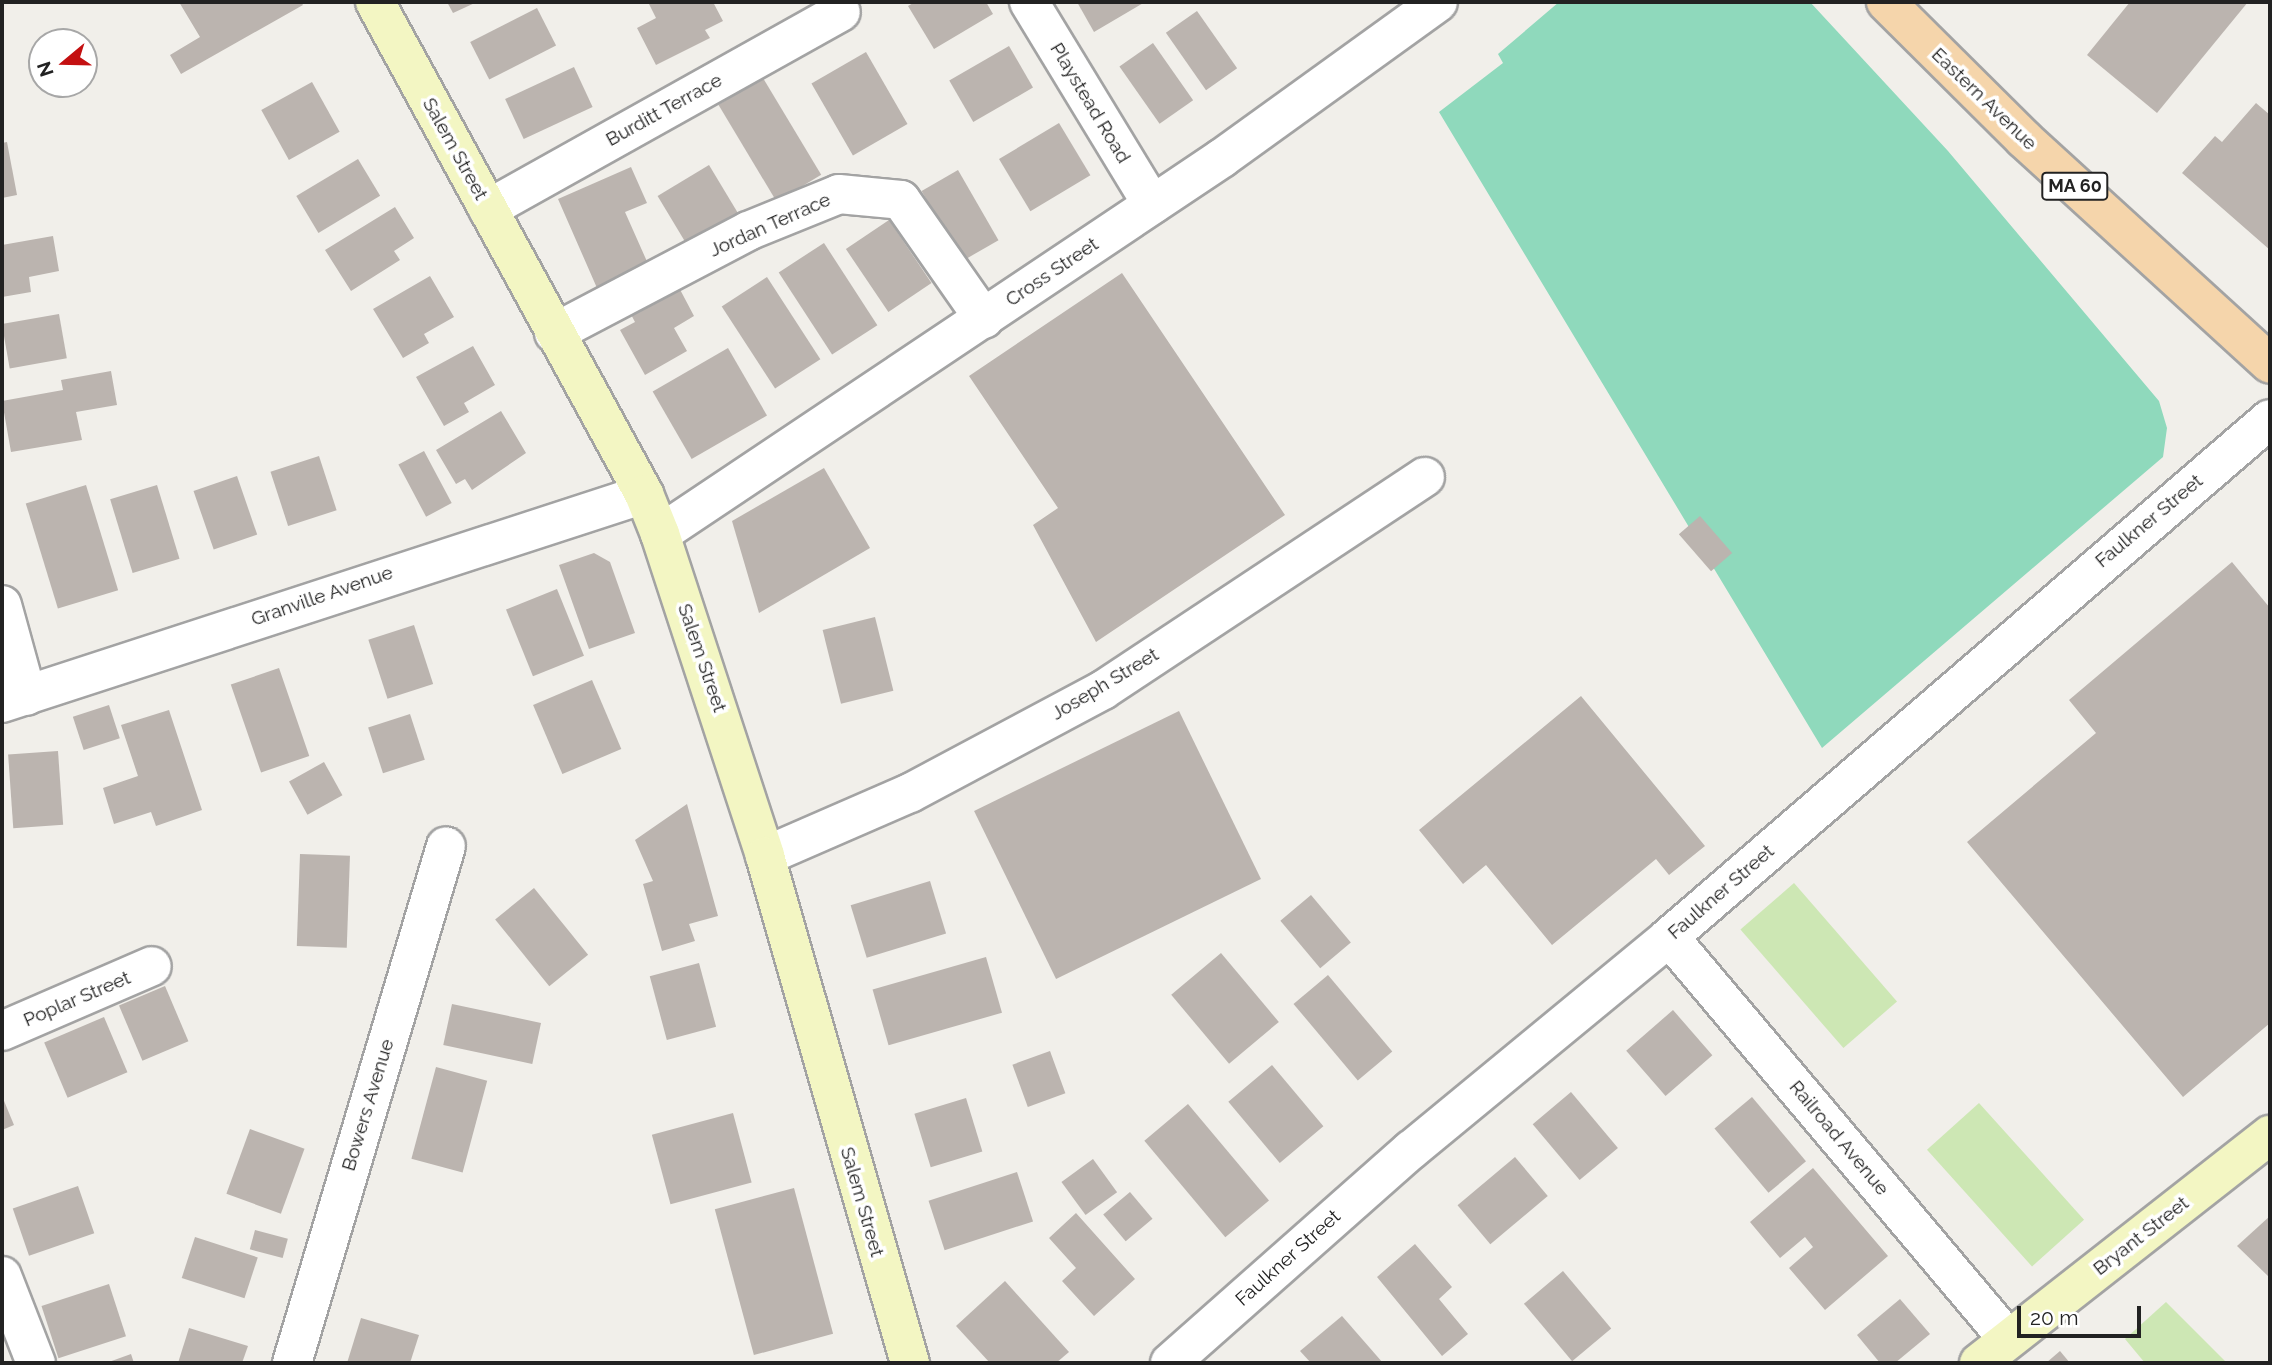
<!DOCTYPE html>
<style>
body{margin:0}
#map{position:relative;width:2272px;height:1365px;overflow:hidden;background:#f1efea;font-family:Raleway,sans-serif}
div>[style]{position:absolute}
.grass>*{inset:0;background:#cde7b4;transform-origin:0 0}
.pitch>*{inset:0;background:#8fd9bc}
.building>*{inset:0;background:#bbb4af;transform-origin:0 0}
.roads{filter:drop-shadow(2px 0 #a3a3a3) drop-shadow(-2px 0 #a3a3a3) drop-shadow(0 2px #a3a3a3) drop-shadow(0 -2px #a3a3a3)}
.street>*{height:38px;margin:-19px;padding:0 19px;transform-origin:19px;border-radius:19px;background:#fff}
.secondary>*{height:38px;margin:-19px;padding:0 19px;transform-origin:19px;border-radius:19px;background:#f3f6c3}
.primary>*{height:38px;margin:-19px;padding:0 19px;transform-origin:19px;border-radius:19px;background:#f5d5ab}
span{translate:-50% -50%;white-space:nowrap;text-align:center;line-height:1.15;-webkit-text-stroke:7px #fff;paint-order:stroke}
.shield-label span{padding:2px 5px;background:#fff;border:2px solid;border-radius:5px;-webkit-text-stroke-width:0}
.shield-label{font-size:18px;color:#222;font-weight:700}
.street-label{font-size:19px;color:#222}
.frame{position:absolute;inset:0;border:4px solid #222;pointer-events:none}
.north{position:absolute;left:28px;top:28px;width:70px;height:70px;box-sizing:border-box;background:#fff;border:2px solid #a7a7a7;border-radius:50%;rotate:251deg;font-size:19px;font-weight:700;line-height:28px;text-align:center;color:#222}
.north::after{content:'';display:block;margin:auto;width:24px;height:32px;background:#c41011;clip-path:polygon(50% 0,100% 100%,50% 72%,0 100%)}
.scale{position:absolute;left:2017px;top:1306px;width:124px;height:32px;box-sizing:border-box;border:4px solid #222;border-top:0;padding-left:9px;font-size:21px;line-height:24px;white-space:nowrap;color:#222;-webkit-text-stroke:5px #fff;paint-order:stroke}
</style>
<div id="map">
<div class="grass">
<div style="left:1794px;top:883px;width:157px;height:71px;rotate:49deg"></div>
<div style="left:1979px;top:1103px;width:157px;height:70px;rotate:48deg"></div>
<div style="clip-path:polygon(2166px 1302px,2227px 1363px,2145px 1363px,2125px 1339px)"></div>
</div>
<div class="pitch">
<div style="clip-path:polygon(1559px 2px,1810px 2px,1948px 151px,2159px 401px,2167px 428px,2163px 457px,1822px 748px,1439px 112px,1503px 63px,1498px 54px)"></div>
</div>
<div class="building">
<div style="clip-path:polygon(179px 2px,301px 2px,303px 5px,181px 74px,170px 55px,200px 37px)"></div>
<div style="clip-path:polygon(447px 2px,477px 2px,453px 13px)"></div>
<div style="clip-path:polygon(648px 2px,713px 2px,723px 21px,705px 30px,710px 38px,656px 65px,637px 28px,656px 18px)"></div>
<div style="clip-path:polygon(915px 2px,986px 2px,993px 14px,934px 49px,908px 6px)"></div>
<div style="clip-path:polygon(1077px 2px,1145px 2px,1094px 32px)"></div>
<div style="clip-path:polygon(2130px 2px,2248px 2px,2157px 113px,2087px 55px)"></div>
<div style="left:537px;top:8px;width:42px;height:75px;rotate:63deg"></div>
<div style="left:1197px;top:11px;width:70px;height:38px;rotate:55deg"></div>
<div style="left:1153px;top:43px;width:70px;height:41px;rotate:55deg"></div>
<div style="left:1009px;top:46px;width:48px;height:69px;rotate:60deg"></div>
<div style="left:866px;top:52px;width:83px;height:63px;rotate:60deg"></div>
<div style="left:574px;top:67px;width:44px;height:76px;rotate:65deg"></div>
<div style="left:763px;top:78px;width:113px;height:52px;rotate:59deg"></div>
<div style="left:312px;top:82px;width:57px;height:58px;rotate:61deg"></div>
<div style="clip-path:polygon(2256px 103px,2270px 115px,2270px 250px,2182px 173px,2215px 136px,2222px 142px)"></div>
<div style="left:1059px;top:123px;width:61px;height:70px;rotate:59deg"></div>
<div style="clip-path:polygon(7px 142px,17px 195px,2px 198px,2px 143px)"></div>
<div style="left:358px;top:159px;width:43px;height:72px;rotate:59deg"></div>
<div style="left:709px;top:165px;width:57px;height:60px;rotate:59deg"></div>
<div style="clip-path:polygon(631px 167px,647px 203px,625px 212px,649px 266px,597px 288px,558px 199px)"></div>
<div style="left:958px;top:170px;width:81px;height:42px;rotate:60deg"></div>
<div style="clip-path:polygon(395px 207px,414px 238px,394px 251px,400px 260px,351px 291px,325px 250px)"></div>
<div style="left:889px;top:220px;width:76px;height:52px;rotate:56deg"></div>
<div style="clip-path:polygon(53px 236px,59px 271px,29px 277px,31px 292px,2px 297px,2px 245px)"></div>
<div style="left:824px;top:243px;width:98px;height:54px;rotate:57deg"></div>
<div style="clip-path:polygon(1122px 273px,1285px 515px,1096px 642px,1033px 525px,1058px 508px,969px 376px)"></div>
<div style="clip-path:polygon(430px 276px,454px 317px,424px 334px,429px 343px,403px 358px,373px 309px)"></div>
<div style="left:767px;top:277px;width:98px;height:54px;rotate:57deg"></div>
<div style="clip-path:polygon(675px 280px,694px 316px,674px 328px,687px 351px,645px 375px,620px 330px,635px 322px,627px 307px)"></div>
<div style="left:59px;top:314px;width:45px;height:58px;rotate:80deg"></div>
<div style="clip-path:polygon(473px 346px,495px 385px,464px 403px,469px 412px,444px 426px,416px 377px)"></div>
<div style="left:728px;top:348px;width:78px;height:87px;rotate:60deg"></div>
<div style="clip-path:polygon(111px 371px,117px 405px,76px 412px,82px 440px,11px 452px,2px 401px,63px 390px,61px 380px)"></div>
<div style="clip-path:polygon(501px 411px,526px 453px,472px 490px,465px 479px,456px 484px,436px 450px)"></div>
<div style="left:424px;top:451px;width:59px;height:29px;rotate:62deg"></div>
<div style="left:319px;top:456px;width:57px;height:51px;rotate:72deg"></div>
<div style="clip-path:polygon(824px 468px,870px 548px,759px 613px,732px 521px)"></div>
<div style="left:237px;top:476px;width:62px;height:46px;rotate:71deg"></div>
<div style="left:86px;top:485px;width:110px;height:63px;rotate:73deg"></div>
<div style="left:157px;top:485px;width:77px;height:49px;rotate:73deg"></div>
<div style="left:1700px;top:516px;width:49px;height:28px;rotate:49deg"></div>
<div style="clip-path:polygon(594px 553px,610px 562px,635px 633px,589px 649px,559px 565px)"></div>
<div style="clip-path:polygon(2232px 562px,2270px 608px,2270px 1023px,2183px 1097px,1967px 842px,2096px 733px,2069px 700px)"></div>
<div style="left:557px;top:589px;width:72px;height:55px;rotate:68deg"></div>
<div style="left:875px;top:617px;width:76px;height:54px;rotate:76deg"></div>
<div style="left:414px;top:625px;width:62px;height:48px;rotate:72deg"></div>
<div style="left:279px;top:668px;width:93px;height:51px;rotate:71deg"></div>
<div style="left:592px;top:680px;width:75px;height:64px;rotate:67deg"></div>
<div style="clip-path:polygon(1581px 696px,1705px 846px,1669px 875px,1656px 859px,1552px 945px,1486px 865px,1463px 884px,1419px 830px)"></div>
<div style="left:109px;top:705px;width:35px;height:38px;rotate:72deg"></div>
<div style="clip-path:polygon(169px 710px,202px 810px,156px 826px,151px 812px,114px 824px,103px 788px,138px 776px,121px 725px)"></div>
<div style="left:1179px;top:711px;width:187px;height:228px;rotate:64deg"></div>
<div style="left:410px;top:714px;width:48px;height:44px;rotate:72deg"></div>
<div style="left:58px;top:751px;width:74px;height:50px;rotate:86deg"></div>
<div style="left:324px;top:762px;width:38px;height:40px;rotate:61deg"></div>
<div style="clip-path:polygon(687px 804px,718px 916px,689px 924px,695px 941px,662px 951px,643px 884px,653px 881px,635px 840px)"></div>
<div style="left:300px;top:854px;width:50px;height:92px;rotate:2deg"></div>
<div style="left:930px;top:881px;width:55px;height:83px;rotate:73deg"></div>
<div style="left:534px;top:888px;width:86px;height:50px;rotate:51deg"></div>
<div style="left:1311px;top:895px;width:62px;height:40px;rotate:50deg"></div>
<div style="left:1221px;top:953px;width:90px;height:65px;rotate:50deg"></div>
<div style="left:986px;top:957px;width:58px;height:118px;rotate:74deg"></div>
<div style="left:699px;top:963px;width:66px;height:51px;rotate:75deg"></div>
<div style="left:1328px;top:975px;width:100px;height:45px;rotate:50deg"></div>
<div style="left:165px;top:986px;width:60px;height:50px;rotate:67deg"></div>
<div style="left:452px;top:1004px;width:91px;height:42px;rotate:12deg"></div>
<div style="left:1673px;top:1010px;width:60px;height:62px;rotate:49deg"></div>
<div style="left:104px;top:1017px;width:60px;height:65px;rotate:67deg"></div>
<div style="left:1050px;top:1051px;width:45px;height:40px;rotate:70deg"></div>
<div style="left:1272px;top:1065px;width:80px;height:57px;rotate:50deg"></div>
<div style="left:436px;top:1067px;width:53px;height:95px;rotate:15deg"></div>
<div style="left:1571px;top:1092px;width:73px;height:50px;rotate:50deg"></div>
<div style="clip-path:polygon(2px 1096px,14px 1125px,2px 1130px)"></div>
<div style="left:1752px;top:1097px;width:84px;height:49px;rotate:50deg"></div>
<div style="left:966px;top:1098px;width:56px;height:54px;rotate:73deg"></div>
<div style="left:1188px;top:1104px;width:126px;height:57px;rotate:50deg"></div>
<div style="left:733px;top:1113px;width:72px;height:84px;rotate:75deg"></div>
<div style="left:250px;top:1129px;width:58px;height:69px;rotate:20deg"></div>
<div style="left:1515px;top:1157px;width:51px;height:75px;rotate:50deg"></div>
<div style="left:1093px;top:1159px;width:41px;height:39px;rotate:54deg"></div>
<div style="clip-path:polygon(1813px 1168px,1888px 1256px,1825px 1310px,1789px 1268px,1813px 1247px,1805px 1237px,1780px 1258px,1750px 1222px)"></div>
<div style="left:1017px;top:1172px;width:52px;height:93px;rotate:72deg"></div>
<div style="left:78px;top:1186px;width:50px;height:69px;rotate:71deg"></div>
<div style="left:794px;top:1188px;width:151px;height:82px;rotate:75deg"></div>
<div style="left:1130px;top:1192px;width:35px;height:35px;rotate:50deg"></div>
<div style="clip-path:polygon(1076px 1213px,1135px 1279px,1094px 1316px,1062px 1281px,1076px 1268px,1049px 1238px)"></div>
<div style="clip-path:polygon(2270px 1216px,2270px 1278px,2237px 1246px)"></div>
<div style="left:255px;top:1230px;width:34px;height:20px;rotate:15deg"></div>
<div style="left:195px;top:1237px;width:66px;height:43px;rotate:18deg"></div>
<div style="clip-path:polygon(1415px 1244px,1452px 1287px,1439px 1299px,1468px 1334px,1442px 1356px,1377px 1277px)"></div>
<div style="left:1563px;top:1271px;width:75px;height:51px;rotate:50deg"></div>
<div style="clip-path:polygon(1005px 1281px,1069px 1352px,1056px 1363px,990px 1363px,956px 1326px)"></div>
<div style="left:109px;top:1284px;width:55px;height:71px;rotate:72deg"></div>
<div style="clip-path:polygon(1900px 1299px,1930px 1334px,1895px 1363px,1880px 1363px,1857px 1335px)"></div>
<div style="clip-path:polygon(1342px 1316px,1383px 1363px,1311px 1363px,1300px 1351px)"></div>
<div style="clip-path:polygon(361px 1318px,419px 1335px,410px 1363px,347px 1363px)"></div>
<div style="clip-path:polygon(189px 1328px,248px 1346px,242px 1363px,178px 1363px)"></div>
<div style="clip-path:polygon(2060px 1351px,2070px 1363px,2046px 1363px)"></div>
<div style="clip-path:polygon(131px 1354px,134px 1363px,106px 1363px)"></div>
</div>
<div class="roads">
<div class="street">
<div style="left:1029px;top:2px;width:237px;rotate:58.7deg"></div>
<div style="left:488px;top:209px;width:404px;rotate:-29.2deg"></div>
<div style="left:554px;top:333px;width:219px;rotate:-27.7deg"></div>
<div style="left:748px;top:231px;width:98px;rotate:-22.1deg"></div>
<div style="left:839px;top:194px;width:62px;rotate:5.5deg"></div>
<div style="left:901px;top:200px;width:145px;rotate:55.1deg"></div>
<div style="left:660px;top:534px;width:676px;rotate:-33.78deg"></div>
<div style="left:1222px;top:158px;width:266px;rotate:-35.8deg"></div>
<div style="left:2px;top:605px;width:94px;rotate:74.6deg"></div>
<div style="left:2px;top:703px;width:675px;rotate:-18.03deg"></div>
<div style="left:765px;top:856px;width:158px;rotate:-23.5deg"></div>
<div style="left:910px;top:793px;width:219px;rotate:-28.1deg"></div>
<div style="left:1103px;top:690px;width:386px;rotate:-33.5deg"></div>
<div style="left:1669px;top:937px;width:526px;rotate:49.86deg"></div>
<div style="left:2px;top:1031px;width:163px;rotate:-23.4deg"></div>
<div style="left:2px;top:1276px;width:93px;rotate:68.7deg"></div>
<div style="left:292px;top:1363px;width:539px;rotate:-73.41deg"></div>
<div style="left:1170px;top:1363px;width:322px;rotate:-41.5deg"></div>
<div style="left:1411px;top:1150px;width:335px;rotate:-39.5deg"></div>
<div style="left:1669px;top:937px;width:793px;rotate:-40.76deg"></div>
</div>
<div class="secondary">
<div style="left:375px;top:2px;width:561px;rotate:61.33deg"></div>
<div style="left:644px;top:494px;width:43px;rotate:68.2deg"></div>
<div style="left:660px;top:534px;width:339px;rotate:71.9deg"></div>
<div style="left:765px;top:856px;width:527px;rotate:74.04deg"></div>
<div style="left:1979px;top:1363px;width:370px;rotate:-38.1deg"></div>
</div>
<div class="primary">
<div style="left:1886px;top:2px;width:194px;rotate:44.8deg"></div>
<div style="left:2024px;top:139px;width:333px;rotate:42.4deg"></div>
</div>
</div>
<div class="shield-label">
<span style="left:2075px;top:186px">MA 60</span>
</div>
<div class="street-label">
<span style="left:1984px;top:99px;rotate:44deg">Eastern Avenue</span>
<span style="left:1090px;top:103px;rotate:59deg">Playstead Road</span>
<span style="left:664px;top:110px;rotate:-29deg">Burditt Terrace</span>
<span style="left:455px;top:149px;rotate:61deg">Salem Street</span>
<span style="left:770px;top:225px;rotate:-24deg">Jordan Terrace</span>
<span style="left:1052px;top:272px;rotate:-34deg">Cross Street</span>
<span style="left:2149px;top:521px;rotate:-40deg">Faulkner Street</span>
<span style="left:322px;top:596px;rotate:-19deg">Granville Avenue</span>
<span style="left:702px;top:658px;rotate:71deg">Salem Street</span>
<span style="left:1105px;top:684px;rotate:-31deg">Joseph Street</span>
<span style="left:1721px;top:892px;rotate:-41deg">Faulkner Street</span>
<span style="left:77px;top:999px;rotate:-23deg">Poplar Street</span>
<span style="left:368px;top:1105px;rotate:-73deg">Bowers Avenue</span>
<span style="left:1839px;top:1138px;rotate:50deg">Railroad Avenue</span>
<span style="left:862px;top:1202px;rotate:74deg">Salem Street</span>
<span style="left:2141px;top:1236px;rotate:-38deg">Bryant Street</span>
<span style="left:1288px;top:1258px;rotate:-42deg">Faulkner Street</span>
</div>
<div class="frame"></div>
<div class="north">N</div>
<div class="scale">20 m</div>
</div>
